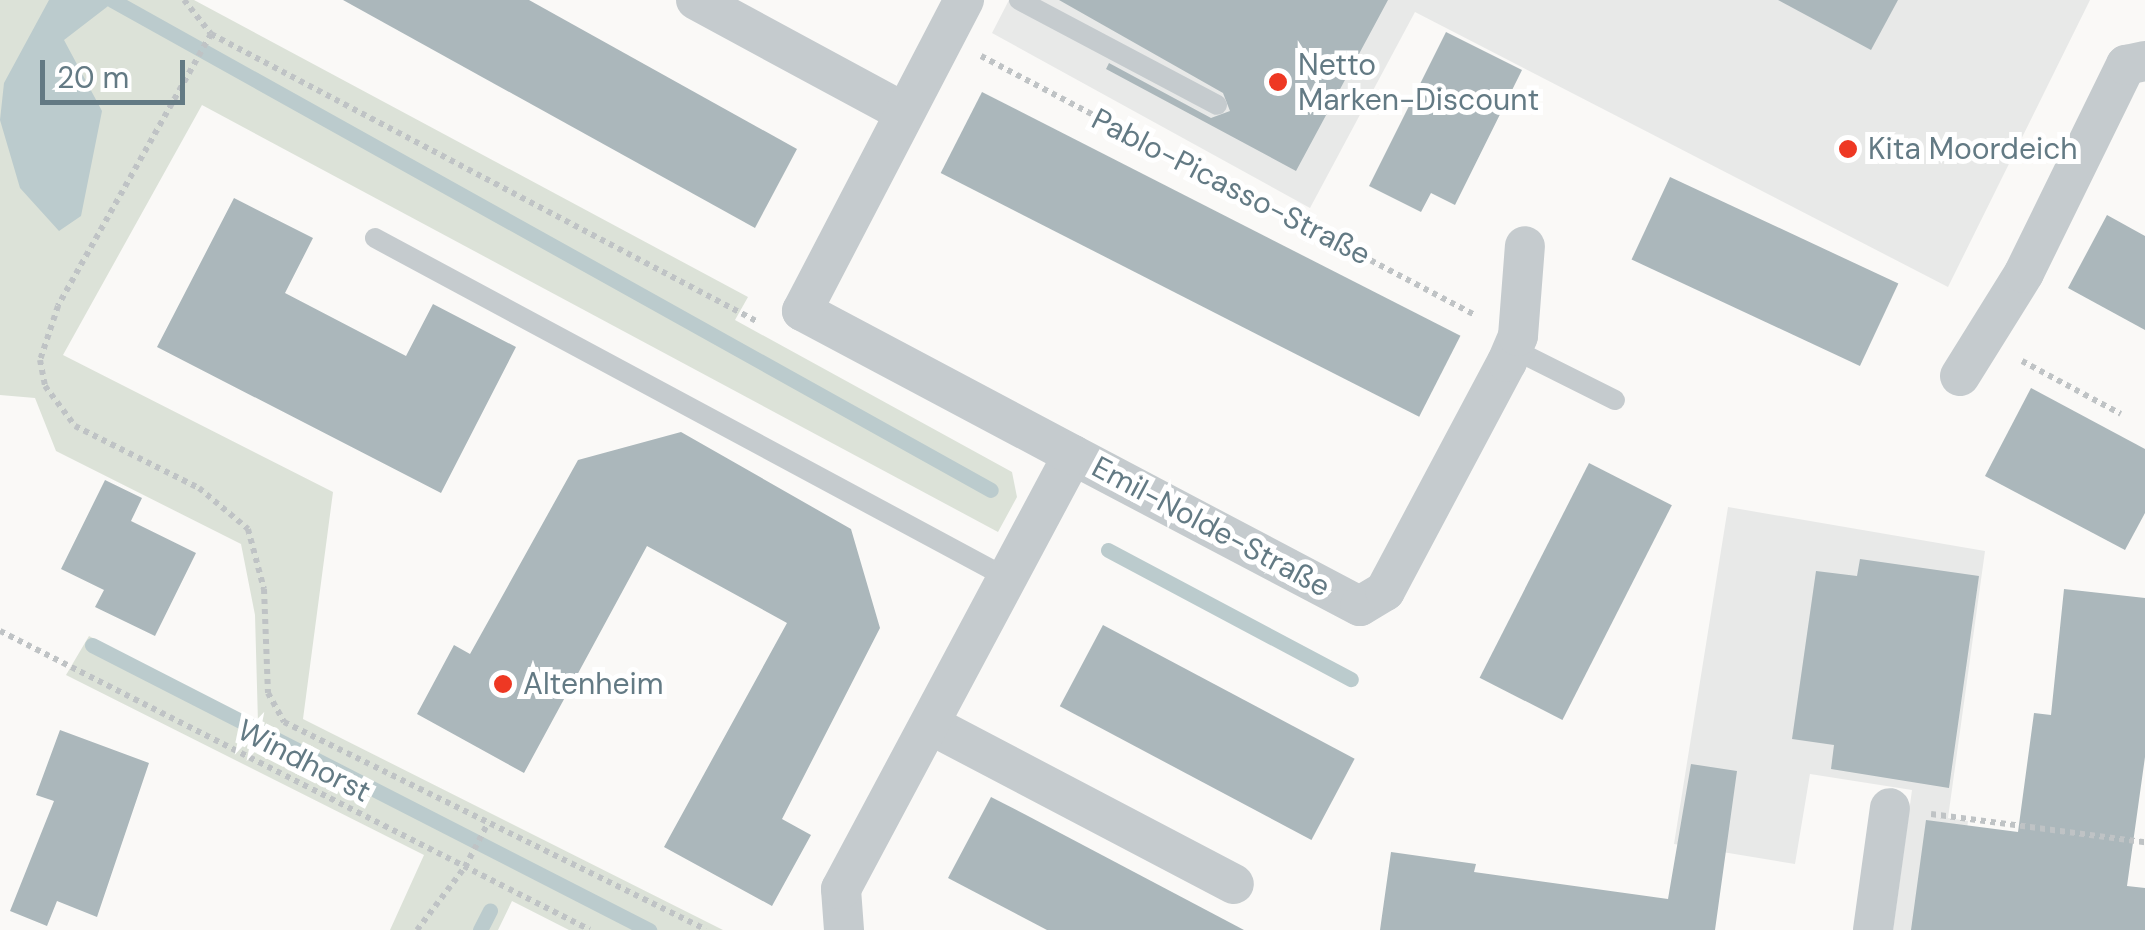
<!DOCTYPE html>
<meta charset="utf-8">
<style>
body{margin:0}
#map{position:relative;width:2145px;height:930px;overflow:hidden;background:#faf9f7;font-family:"DM Sans",sans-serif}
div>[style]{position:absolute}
.built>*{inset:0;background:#e8e9e8}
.green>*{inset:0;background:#dce2d8}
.water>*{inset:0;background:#bbcbcd}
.stream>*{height:15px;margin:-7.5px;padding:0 7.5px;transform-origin:7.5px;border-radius:7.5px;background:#bbcbcd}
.building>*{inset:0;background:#abb7bb;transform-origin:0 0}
.path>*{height:6px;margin-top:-3px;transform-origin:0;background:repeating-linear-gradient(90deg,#bfc3c5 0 5px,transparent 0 10px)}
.service>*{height:20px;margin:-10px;padding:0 10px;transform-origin:10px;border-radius:10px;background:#c5cbce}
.minor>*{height:40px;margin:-20px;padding:0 20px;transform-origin:20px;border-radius:20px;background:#c5cbce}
.dots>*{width:28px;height:28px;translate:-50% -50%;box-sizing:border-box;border:5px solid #fff;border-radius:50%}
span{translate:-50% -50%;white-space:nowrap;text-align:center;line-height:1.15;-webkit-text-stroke:10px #fff;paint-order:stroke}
.poi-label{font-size:30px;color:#637a84}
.left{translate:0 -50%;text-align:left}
.street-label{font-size:30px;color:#637a84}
.scale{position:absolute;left:40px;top:60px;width:145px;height:45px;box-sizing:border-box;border:5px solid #637a84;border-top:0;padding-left:12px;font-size:30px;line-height:35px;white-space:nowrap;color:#637a84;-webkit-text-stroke:8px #fff;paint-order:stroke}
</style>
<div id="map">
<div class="built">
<div style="clip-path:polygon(1009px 0,2090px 0,1948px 287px,1415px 12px,1310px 208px,992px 33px)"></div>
<div style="clip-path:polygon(1728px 507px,1985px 551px,1948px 818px,1968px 821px,1954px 930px,1893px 930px,1912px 790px,1810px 774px,1795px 864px,1674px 844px)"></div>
</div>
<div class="green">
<div style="clip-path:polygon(0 0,194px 0,748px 297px,735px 320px,1012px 472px,1017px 497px,998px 532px,202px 105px,63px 355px,333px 492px,303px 719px,723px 930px,569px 930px,512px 901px,498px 930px,390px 930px,424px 855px,66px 675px,89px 636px,258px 723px,255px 615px,241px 544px,56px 451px,35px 398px,0 395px)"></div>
</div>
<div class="water">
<div style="clip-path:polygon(49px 0,116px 0,64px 40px,102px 111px,81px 216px,59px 231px,20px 188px,0 120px,4px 83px)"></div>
</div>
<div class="stream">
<div style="left:112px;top:0;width:1006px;rotate:29.14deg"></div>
<div style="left:1108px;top:550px;width:275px;rotate:28deg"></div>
<div style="left:92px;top:645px;width:626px;rotate:27.1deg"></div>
<div style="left:480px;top:930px;width:22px;rotate:-63deg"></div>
</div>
<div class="building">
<div style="clip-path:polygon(343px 0,529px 0,797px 149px,755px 228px)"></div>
<div style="clip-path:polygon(1059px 0,1388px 0,1296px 171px,1106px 69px,1109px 63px,1211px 118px,1230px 111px,1223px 93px)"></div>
<div style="clip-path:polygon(1778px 0,1898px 0,1871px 50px)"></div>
<div style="clip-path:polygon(1446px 32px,1522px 70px,1455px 205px,1431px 193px,1421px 212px,1369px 186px)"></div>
<div style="left:982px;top:92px;width:537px;height:91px;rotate:27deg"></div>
<div style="left:1670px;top:177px;width:252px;height:91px;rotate:25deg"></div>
<div style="clip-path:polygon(234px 198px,313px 238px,285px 293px,406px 356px,433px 304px,516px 347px,441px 493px,157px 347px)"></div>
<div style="clip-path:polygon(2107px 215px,2145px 236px,2145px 330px,2068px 288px)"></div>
<div style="clip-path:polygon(2031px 388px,2145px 449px,2145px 513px,2125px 550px,1985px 476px)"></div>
<div style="clip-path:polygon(681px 432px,851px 529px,880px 628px,782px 819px,811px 835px,772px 906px,664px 847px,787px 623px,647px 546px,524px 773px,417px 714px,454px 645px,470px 654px,578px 460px)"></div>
<div style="left:1589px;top:463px;width:93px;height:241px;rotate:27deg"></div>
<div style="clip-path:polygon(105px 480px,142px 498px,131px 521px,196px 553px,155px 636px,95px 607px,104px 590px,61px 569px)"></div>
<div style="clip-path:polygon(1860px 559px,1979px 576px,1949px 788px,1831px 769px,1834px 745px,1792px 739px,1816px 571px,1857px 576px)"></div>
<div style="clip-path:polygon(2064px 589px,2145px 598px,2145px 757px,2127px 886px,2145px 888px,2145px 930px,1911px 930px,1926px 820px,2018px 832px,2034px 713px,2051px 715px)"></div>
<div style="left:1103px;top:625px;width:285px;height:92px;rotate:28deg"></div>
<div style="clip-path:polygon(60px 730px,149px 763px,97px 917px,57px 901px,47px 926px,10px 911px,54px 801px,36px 795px)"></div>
<div style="clip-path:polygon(1691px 764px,1737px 771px,1715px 930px,1380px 930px,1391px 852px,1476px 864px,1474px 872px,1668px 899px)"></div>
<div style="clip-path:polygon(991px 797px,1028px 816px,1244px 930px,1047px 930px,948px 878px)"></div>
</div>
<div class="path">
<div style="left:184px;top:0;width:43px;rotate:51.5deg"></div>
<div style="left:211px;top:34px;width:618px;rotate:27.77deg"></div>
<div style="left:211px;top:34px;width:312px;rotate:119.4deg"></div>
<div style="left:58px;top:306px;width:57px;rotate:108.4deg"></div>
<div style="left:40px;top:360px;width:26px;rotate:79deg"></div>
<div style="left:45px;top:386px;width:50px;rotate:53.1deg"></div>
<div style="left:75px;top:426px;width:139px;rotate:26.6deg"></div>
<div style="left:199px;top:488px;width:64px;rotate:39.9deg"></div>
<div style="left:248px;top:529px;width:62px;rotate:75.1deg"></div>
<div style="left:264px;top:589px;width:104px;rotate:87.8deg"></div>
<div style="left:268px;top:693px;width:33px;rotate:61deg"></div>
<div style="left:284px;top:722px;width:470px;rotate:26.2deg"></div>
<div style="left:981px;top:56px;width:558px;rotate:27.67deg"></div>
<div style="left:2022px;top:361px;width:112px;rotate:28.2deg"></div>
<div style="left:0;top:631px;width:661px;rotate:26.87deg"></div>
<div style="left:1931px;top:814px;width:216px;rotate:7.5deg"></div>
<div style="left:417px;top:930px;width:79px;rotate:-52.7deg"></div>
<div style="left:465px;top:867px;width:50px;rotate:-62.4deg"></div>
</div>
<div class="service">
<div style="left:1019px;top:0;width:224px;rotate:27.9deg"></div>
<div style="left:375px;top:238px;width:720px;rotate:28.27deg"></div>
<div style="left:1513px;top:349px;width:114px;rotate:26.6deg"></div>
</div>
<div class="minor">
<div style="left:696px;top:0;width:235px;rotate:28.4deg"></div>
<div style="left:1960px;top:376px;width:121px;rotate:-58.1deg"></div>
<div style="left:2024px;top:273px;width:232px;rotate:-63.9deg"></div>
<div style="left:2126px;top:65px;width:19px;rotate:-12deg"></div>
<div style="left:1073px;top:455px;width:324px;rotate:27.8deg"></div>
<div style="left:1360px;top:606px;width:29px;rotate:-31deg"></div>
<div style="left:1385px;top:591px;width:259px;rotate:-62deg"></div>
<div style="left:1507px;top:362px;width:28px;rotate:-67deg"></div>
<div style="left:1518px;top:336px;width:90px;rotate:-85.6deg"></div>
<div style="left:931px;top:725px;width:342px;rotate:27.7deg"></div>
<div style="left:844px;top:930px;width:41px;rotate:-94.2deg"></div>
<div style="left:841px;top:889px;width:492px;rotate:-61.9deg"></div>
<div style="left:1073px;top:455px;width:307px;rotate:-152deg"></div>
<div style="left:802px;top:311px;width:351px;rotate:-62.5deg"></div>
<div style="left:1873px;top:930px;width:123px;rotate:-82.1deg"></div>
</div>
<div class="dots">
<div style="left:1278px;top:82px;background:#ee3823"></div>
<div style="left:1848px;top:149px;background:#ee3823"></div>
<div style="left:503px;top:684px;background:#ee3823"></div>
</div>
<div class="poi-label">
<span class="left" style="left:1298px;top:82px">Netto<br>Marken-Discount</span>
<span class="left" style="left:1868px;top:149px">Kita Moordeich</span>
<span class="left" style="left:523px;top:684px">Altenheim</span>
</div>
<div class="street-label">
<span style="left:1231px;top:187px;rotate:27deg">Pablo-Picasso-Straße</span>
<span style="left:1211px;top:527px;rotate:28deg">Emil-Nolde-Straße</span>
<span style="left:304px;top:761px;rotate:27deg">Windhorst</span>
</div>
<div class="scale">20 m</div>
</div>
